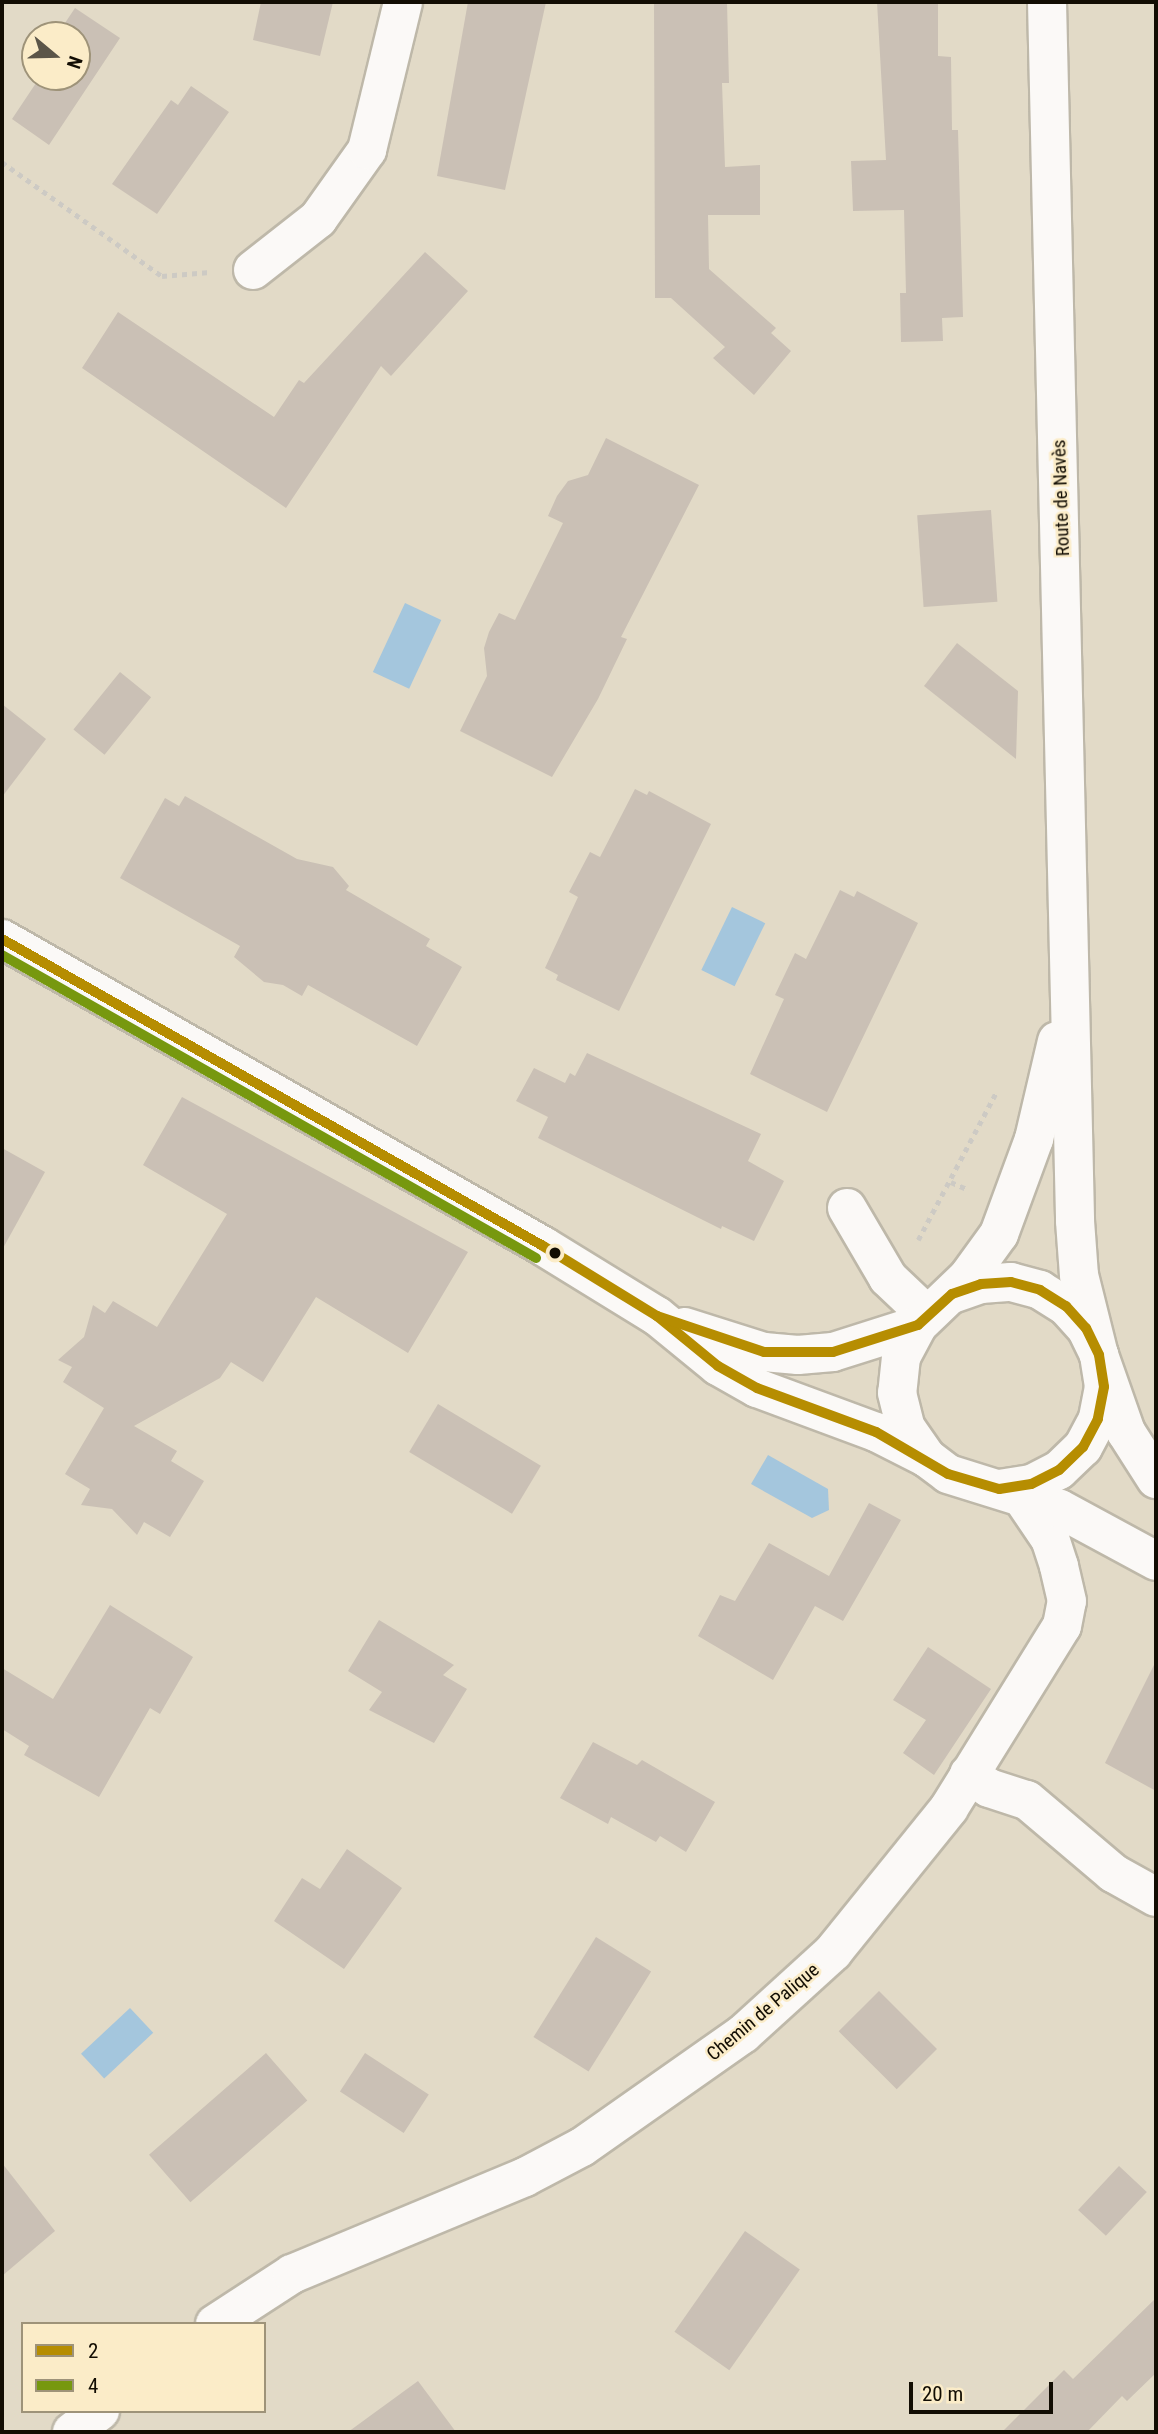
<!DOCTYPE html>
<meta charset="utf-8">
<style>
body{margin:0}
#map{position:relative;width:1158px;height:2434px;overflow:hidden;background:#e2dac7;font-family:"Roboto Condensed",sans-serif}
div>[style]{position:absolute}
.water>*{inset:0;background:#a4c6dd;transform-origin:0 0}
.building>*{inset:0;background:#cac0b5;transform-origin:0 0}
.path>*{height:4.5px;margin-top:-2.25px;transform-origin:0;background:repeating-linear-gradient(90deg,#cdcac4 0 5px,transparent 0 10px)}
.roads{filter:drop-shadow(2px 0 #beb8a9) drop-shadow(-2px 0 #beb8a9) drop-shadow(0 2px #beb8a9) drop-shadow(0 -2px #beb8a9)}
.minor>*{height:38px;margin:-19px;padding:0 19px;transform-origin:19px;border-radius:19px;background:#fbf9f7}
.tertiary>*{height:38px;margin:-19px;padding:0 19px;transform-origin:19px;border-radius:19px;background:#fbf9f7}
.secondary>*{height:38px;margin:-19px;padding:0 19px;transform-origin:19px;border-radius:19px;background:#fbf9f7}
.bus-1>*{height:10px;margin:-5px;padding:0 5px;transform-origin:5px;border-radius:5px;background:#b68d01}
.bus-2>*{height:10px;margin:-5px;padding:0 5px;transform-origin:5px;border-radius:5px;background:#77980f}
.dots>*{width:19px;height:19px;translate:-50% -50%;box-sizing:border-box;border:4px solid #fbecc8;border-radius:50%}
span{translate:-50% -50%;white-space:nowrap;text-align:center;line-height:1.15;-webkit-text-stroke:5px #fbecc8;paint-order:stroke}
.street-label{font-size:19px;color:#120d03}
.frame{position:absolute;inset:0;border:4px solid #120d03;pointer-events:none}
.legend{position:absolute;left:21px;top:2322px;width:245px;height:91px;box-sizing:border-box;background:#fbecc8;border:2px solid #9e9379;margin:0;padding:9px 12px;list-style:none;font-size:21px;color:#120d03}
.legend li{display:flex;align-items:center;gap:14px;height:35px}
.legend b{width:35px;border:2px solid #9e9379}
.north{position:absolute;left:21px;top:21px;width:70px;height:70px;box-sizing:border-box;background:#fbecc8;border:2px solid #9e9379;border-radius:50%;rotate:109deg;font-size:19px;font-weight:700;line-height:28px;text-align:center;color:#120d03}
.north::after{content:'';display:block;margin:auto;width:24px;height:32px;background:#5b5548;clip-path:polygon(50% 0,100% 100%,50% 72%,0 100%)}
.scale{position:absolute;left:909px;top:2382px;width:144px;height:32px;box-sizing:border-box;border:4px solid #120d03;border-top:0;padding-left:9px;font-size:21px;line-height:24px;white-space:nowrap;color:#120d03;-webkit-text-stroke:5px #fbecc8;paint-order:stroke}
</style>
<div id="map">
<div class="water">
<div style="left:405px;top:603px;width:40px;height:76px;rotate:25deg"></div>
<div style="left:732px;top:907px;width:37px;height:70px;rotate:26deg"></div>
<div style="clip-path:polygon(768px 1455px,828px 1489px,829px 1510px,812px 1518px,751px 1484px)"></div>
<div style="left:130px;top:2008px;width:34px;height:67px;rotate:47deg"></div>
</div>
<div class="building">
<div style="clip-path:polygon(261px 2px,333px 2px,320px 56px,253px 40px)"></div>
<div style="clip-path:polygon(468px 2px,546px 2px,505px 190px,437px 176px)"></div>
<div style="clip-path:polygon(654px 2px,727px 2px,729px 83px,722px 83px,725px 167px,760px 165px,760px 215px,708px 215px,709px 269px,776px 328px,771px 333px,791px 351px,754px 395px,713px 358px,725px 347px,671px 298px,655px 298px)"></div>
<div style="clip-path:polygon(877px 2px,938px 2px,938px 56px,951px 57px,952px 130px,958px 130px,963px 317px,942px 318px,943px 341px,901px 342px,900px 293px,906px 293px,904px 210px,853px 211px,851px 161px,886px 160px)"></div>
<div style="clip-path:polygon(75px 8px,120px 38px,49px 145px,12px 119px,36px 83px,29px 78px,35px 68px,35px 77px,77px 77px,77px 35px,57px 35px)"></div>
<div style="clip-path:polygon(191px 86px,229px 112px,157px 214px,112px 184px,171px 100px,178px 105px)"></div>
<div style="clip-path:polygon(425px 252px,468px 291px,391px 376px,381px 366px,286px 508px,82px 368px,118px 312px,274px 417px,299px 380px,304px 383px)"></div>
<div style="clip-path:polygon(606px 438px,699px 485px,621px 637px,627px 639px,598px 699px,552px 777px,460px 731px,487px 676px,484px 648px,489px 632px,499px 613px,515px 620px,563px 523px,548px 516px,557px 496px,568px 481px,588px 475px)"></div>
<div style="left:991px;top:510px;width:92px;height:74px;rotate:86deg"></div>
<div style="clip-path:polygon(957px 643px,1018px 691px,1016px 759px,924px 686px)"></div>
<div style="left:120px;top:672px;width:40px;height:74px;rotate:39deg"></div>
<div style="clip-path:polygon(2px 704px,46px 739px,2px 797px)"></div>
<div style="clip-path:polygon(635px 789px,647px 795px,649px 791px,711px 824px,619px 1011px,556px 980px,558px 975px,545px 968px,578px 897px,569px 892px,590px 852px,600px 857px)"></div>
<div style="clip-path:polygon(185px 796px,297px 859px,333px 867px,349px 886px,346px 890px,430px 939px,426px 946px,462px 967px,417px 1046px,308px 985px,302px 996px,283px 985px,264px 982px,234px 957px,240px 946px,120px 878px,165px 798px,179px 806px)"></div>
<div style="clip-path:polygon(840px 890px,854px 897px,857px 891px,918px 923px,827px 1112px,750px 1074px,784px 999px,775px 995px,795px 953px,806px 959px)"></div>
<div style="clip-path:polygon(587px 1053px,761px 1134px,748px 1161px,784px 1181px,754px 1241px,722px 1226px,721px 1229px,538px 1138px,548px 1117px,516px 1101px,534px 1068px,565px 1083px,570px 1073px,575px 1076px)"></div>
<div style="clip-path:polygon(182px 1097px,468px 1252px,408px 1353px,316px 1297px,263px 1382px,231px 1362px,220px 1378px,134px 1426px,177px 1451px,171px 1461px,204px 1481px,170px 1537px,144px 1522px,137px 1535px,112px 1509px,81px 1505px,90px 1489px,65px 1474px,104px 1408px,63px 1382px,72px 1367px,58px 1360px,84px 1337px,93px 1305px,105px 1313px,113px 1301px,157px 1327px,227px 1214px,143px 1165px)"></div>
<div style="clip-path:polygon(2px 1148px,45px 1172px,2px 1250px)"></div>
<div style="left:438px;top:1404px;width:120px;height:56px;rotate:31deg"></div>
<div style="clip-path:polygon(869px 1503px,901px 1520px,843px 1621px,815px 1606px,773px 1680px,698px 1636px,720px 1595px,735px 1601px,769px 1543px,829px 1576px)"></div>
<div style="clip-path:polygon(110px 1605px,193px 1657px,160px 1714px,150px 1708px,99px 1797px,24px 1755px,29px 1746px,2px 1729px,2px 1668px,53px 1699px)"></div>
<div style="clip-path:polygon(379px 1620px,454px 1665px,443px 1675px,467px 1689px,434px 1743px,369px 1710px,382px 1692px,348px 1671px)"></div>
<div style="clip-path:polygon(928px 1647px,991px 1689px,934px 1775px,903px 1753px,926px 1720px,893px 1700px)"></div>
<div style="clip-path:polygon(1156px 1661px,1156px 1791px,1105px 1763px)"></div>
<div style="clip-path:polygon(593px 1742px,637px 1765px,642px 1760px,715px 1802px,686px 1852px,660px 1836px,656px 1842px,611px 1817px,608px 1824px,560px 1798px)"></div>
<div style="clip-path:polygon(347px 1849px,402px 1888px,344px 1969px,274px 1921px,302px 1878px,320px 1889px)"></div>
<div style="left:596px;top:1937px;width:65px;height:118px;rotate:32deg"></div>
<div style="left:879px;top:1991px;width:82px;height:57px;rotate:45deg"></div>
<div style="left:266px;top:2053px;width:63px;height:155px;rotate:49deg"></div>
<div style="left:365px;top:2053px;width:76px;height:46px;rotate:33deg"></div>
<div style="clip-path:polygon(2px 2163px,55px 2231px,2px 2276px)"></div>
<div style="left:1119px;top:2166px;width:38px;height:60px;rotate:43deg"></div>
<div style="left:745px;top:2231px;width:67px;height:123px;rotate:35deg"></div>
<div style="clip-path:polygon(1156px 2298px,1156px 2373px,1127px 2401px,1122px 2396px,1087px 2432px,1002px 2432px,1064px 2370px,1073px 2379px)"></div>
<div style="clip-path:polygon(418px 2381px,456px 2432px,348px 2432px)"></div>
</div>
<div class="path">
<div style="left:2px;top:162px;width:196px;rotate:35.5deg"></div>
<div style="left:162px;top:276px;width:48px;rotate:-4.8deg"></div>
<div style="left:951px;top:1182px;width:17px;rotate:24deg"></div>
<div style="left:918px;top:1240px;width:169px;rotate:-62.1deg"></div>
</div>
<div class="roads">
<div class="minor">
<div style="left:253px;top:270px;width:83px;rotate:-38.1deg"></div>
<div style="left:318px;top:219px;width:85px;rotate:-54.6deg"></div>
<div style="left:367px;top:150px;width:152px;rotate:-76.3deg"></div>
<div style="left:847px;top:1208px;width:81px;rotate:59.6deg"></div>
<div style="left:888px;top:1278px;width:52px;rotate:43.5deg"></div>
<div style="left:969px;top:1774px;width:24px;rotate:35deg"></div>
<div style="left:989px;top:1788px;width:40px;rotate:18deg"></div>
<div style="left:1027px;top:1800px;width:113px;rotate:40.3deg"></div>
<div style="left:1113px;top:1873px;width:49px;rotate:29.2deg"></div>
<div style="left:215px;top:2324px;width:92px;rotate:-33deg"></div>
<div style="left:292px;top:2274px;width:252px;rotate:-22.6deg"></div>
<div style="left:525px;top:2177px;width:64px;rotate:-27.8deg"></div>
<div style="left:582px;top:2147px;width:197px;rotate:-35.1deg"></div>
<div style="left:743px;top:2034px;width:122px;rotate:-42.3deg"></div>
<div style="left:833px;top:1952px;width:185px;rotate:-51.1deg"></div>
<div style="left:949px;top:1808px;width:214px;rotate:-58.2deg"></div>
<div style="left:1062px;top:1626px;width:25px;rotate:-79deg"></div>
<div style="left:1067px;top:1601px;width:36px;rotate:-103deg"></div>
<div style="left:1059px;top:1566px;width:28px;rotate:-108deg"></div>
<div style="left:1050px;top:1539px;width:52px;rotate:-124deg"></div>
<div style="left:72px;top:2432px;width:35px;rotate:-37deg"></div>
</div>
<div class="tertiary">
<div style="left:2px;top:939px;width:622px;rotate:29.57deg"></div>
<div style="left:543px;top:1246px;width:134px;rotate:31.6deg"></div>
<div style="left:657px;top:1316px;width:79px;rotate:39.3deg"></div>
<div style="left:718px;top:1366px;width:45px;rotate:29.4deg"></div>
<div style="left:757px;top:1388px;width:127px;rotate:20.3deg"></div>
<div style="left:876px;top:1432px;width:57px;rotate:27deg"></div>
<div style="left:685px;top:1327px;width:83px;rotate:17.6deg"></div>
<div style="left:764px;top:1352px;width:34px;rotate:5deg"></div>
<div style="left:798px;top:1355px;width:35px;rotate:-5deg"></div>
<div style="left:833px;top:1352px;width:89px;rotate:-17.6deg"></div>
</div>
<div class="secondary">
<div style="left:1047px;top:2px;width:1219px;rotate:88.68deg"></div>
<div style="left:1075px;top:1221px;width:54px;rotate:85.8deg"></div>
<div style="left:1079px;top:1275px;width:82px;rotate:76deg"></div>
<div style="left:1099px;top:1355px;width:82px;rotate:70.7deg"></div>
<div style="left:1126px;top:1432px;width:56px;rotate:57.4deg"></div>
<div style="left:1057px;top:1041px;width:101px;rotate:103.2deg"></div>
<div style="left:1034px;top:1139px;width:101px;rotate:110.2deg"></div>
<div style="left:999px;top:1234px;width:53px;rotate:125.8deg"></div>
<div style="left:968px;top:1277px;width:69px;rotate:136.2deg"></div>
<div style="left:918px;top:1325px;width:36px;rotate:118deg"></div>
<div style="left:901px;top:1357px;width:36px;rotate:96deg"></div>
<div style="left:897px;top:1393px;width:36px;rotate:76deg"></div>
<div style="left:906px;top:1428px;width:37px;rotate:55deg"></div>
<div style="left:927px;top:1458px;width:26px;rotate:37deg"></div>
<div style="left:948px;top:1474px;width:117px;rotate:17.4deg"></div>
<div style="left:1060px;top:1509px;width:109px;rotate:28.4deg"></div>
<div style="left:952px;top:1294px;width:31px;rotate:-19deg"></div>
<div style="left:981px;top:1284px;width:30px;rotate:-4deg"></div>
<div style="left:1011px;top:1282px;width:30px;rotate:15deg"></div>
<div style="left:1040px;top:1290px;width:31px;rotate:32deg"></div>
<div style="left:1066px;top:1306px;width:30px;rotate:48deg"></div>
<div style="left:1086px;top:1328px;width:30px;rotate:64deg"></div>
<div style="left:1099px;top:1355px;width:32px;rotate:81deg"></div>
<div style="left:1104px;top:1387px;width:33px;rotate:101deg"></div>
<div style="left:1098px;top:1419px;width:32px;rotate:118deg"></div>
<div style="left:1083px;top:1447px;width:33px;rotate:136deg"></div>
<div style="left:1059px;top:1470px;width:31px;rotate:153deg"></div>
<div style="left:1031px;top:1484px;width:32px;rotate:171deg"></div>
</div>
</div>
<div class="bus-1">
<div style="left:2px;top:939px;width:622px;rotate:29.57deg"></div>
<div style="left:543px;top:1246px;width:134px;rotate:31.6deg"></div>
<div style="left:1011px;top:1282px;width:30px;rotate:15deg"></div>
<div style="left:1040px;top:1290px;width:31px;rotate:32deg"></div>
<div style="left:1066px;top:1306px;width:30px;rotate:48deg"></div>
<div style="left:1086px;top:1328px;width:30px;rotate:64deg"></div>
<div style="left:1099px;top:1355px;width:32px;rotate:81deg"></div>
<div style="left:1104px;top:1387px;width:33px;rotate:101deg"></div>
<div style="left:1098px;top:1419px;width:32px;rotate:118deg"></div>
<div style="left:1083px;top:1447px;width:33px;rotate:136deg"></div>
<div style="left:1059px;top:1470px;width:31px;rotate:153deg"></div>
<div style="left:1031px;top:1484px;width:32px;rotate:171deg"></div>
<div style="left:999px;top:1489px;width:53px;rotate:-163.6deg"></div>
<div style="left:948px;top:1474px;width:83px;rotate:-149.7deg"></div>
<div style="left:876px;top:1432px;width:127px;rotate:-159.7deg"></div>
<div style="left:757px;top:1388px;width:45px;rotate:-150.6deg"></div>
<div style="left:718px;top:1366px;width:79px;rotate:-140.7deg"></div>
<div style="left:657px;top:1316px;width:113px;rotate:18.6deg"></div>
<div style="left:764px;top:1352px;width:69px"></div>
<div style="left:833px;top:1352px;width:89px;rotate:-17.6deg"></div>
<div style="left:918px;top:1325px;width:46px;rotate:-42.4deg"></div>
<div style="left:952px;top:1294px;width:31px;rotate:-19deg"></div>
<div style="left:981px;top:1284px;width:30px;rotate:-4deg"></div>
</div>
<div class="bus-2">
<div style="left:2px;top:955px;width:614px;rotate:29.57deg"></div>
</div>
<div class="dots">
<div style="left:555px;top:1253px;background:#120d03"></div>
</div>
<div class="street-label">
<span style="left:1061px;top:498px;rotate:-92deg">Route de Navès</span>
<span style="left:763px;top:2012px;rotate:-40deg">Chemin de Palique</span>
</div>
<div class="frame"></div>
<ul class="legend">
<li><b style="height:9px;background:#b68d01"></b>2</li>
<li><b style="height:9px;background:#77980f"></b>4</li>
</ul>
<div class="north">N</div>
<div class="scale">20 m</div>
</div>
